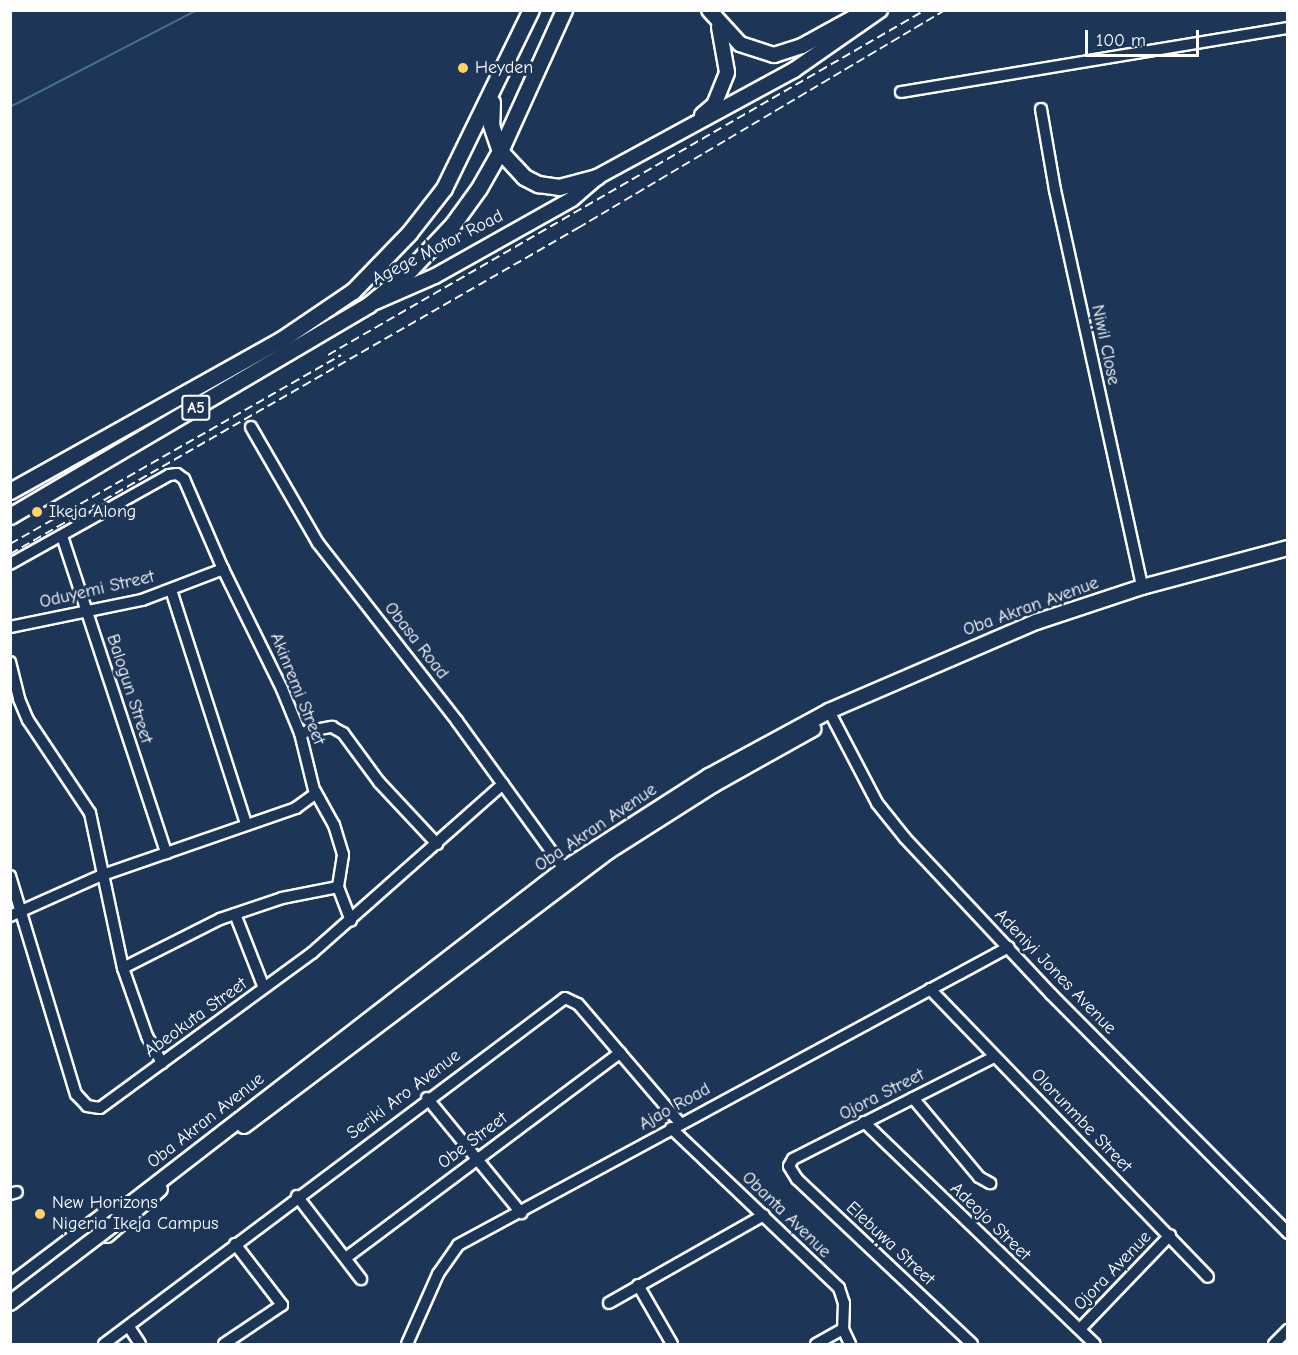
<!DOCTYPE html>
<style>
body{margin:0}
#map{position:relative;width:1298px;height:1355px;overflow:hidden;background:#1d3557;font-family:"Comic Neue",sans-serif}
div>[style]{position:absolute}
.stream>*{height:2px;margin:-1px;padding:0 1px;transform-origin:1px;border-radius:1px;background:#447089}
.roads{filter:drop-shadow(2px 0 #fff) drop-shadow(-2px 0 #fff) drop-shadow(0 2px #fff) drop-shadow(0 -2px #fff)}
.minor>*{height:10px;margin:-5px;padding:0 5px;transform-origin:5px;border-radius:5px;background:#1d3557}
.major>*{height:14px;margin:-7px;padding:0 7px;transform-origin:7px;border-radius:7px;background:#1d3557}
.highway>*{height:15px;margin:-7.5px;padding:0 7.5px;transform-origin:7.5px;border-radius:7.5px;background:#1d3557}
.rail>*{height:2px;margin-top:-1px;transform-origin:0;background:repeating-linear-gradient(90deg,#fff 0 9px,transparent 0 13.5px)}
.bridges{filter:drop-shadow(2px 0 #fff) drop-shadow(-2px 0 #fff) drop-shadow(0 2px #fff) drop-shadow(0 -2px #fff)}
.major-bridge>*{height:14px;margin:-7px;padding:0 7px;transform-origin:7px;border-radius:7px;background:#1d3557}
.dots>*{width:16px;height:16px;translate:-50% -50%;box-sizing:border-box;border:3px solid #1d3557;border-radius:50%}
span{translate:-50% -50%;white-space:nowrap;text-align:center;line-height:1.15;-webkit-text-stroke:6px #1d3557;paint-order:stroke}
.shield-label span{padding:2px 4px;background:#1d3557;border:2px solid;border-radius:4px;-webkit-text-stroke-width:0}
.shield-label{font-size:16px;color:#fff;font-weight:700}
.poi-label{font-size:18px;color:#fff}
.left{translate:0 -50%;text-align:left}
.street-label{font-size:18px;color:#fff}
.frame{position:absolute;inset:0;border:12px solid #fff;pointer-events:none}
.scale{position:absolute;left:1085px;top:30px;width:114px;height:27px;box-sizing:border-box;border:3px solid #fff;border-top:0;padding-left:8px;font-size:18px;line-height:21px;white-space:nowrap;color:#fff;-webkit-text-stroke:4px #1d3557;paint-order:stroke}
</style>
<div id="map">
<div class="stream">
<div style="left:10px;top:107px;width:211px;rotate:-27.4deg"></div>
</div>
<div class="roads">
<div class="minor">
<div style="left:901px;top:92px;width:392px;rotate:-9.4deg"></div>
<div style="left:1041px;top:109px;width:82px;rotate:80.2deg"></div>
<div style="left:1055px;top:190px;width:406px;rotate:77.6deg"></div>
<div style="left:251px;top:427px;width:134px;rotate:60deg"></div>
<div style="left:318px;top:543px;width:226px;rotate:52deg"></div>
<div style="left:457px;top:721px;width:183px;rotate:54.1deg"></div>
<div style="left:62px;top:536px;width:334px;rotate:71.8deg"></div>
<div style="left:10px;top:564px;width:182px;rotate:-29.2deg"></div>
<div style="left:169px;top:475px;width:8px;rotate:-7deg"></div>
<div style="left:177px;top:474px;width:9px;rotate:36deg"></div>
<div style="left:184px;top:479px;width:98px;rotate:66.6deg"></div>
<div style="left:223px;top:569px;width:134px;rotate:63.8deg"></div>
<div style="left:282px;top:689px;width:48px;rotate:67.8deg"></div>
<div style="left:300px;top:733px;width:63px;rotate:76.2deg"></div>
<div style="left:315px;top:794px;width:24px;rotate:144deg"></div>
<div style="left:296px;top:808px;width:205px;rotate:160.9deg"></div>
<div style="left:102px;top:875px;width:101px;rotate:156deg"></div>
<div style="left:171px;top:590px;width:246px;rotate:72.2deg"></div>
<div style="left:10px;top:627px;width:135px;rotate:-11.6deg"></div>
<div style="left:142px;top:600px;width:87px;rotate:-20.9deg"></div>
<div style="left:10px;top:662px;width:38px;rotate:76deg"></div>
<div style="left:19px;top:699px;width:23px;rotate:67deg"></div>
<div style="left:28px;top:720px;width:112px;rotate:56.3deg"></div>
<div style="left:90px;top:813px;width:158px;rotate:78deg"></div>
<div style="left:123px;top:968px;width:72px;rotate:70.6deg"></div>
<div style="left:147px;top:1036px;width:31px;rotate:61deg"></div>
<div style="left:829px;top:711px;width:104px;rotate:62.4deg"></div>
<div style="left:877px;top:803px;width:45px;rotate:51.3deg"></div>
<div style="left:905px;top:838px;width:214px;rotate:46.9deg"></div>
<div style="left:1051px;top:994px;width:337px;rotate:45.2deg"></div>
<div style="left:300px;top:733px;width:33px;rotate:-11deg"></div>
<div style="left:332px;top:727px;width:13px;rotate:29deg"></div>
<div style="left:343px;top:733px;width:61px;rotate:53.7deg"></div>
<div style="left:379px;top:782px;width:85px;rotate:46.9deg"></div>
<div style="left:315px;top:791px;width:39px;rotate:61deg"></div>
<div style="left:334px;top:825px;width:31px;rotate:73deg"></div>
<div style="left:343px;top:855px;width:32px;rotate:99deg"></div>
<div style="left:10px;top:876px;width:228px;rotate:73.2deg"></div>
<div style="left:76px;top:1094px;width:16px;rotate:47deg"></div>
<div style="left:87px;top:1106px;width:13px;rotate:9deg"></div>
<div style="left:100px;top:1108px;width:263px;rotate:-36.2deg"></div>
<div style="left:312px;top:953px;width:255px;rotate:-41.5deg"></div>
<div style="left:235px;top:914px;width:79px;rotate:68.6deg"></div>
<div style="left:123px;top:968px;width:109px;rotate:-26.8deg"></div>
<div style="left:220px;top:919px;width:65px;rotate:-18.7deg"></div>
<div style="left:282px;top:898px;width:57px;rotate:-11.1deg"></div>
<div style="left:338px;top:887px;width:36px;rotate:69deg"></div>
<div style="left:930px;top:989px;width:400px;rotate:46deg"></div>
<div style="left:427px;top:1098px;width:149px;rotate:50.7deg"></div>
<div style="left:913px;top:1098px;width:103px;rotate:50.1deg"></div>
<div style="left:979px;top:1177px;width:13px;rotate:29deg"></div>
<div style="left:864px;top:1122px;width:320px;rotate:43.9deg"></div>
<div style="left:671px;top:1128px;width:232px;rotate:43.6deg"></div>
<div style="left:839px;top:1288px;width:16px;rotate:72deg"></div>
<div style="left:844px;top:1303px;width:26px;rotate:92deg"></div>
<div style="left:843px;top:1329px;width:17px;rotate:65deg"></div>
<div style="left:10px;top:1194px;width:7px;rotate:-16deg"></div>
<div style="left:297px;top:1196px;width:105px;rotate:52.4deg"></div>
<div style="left:347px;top:1257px;width:341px;rotate:-36.8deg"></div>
<div style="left:638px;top:1285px;width:68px;rotate:60deg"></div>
<div style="left:609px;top:1303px;width:178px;rotate:-29.6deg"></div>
<div style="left:129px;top:1327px;width:20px;rotate:57deg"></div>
<div style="left:1080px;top:1329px;width:130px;rotate:-46.2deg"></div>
<div style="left:104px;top:1344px;width:576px;rotate:-36.89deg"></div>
<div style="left:565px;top:998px;width:14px;rotate:25deg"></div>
<div style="left:578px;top:1004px;width:157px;rotate:49.4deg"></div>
<div style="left:224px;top:1344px;width:70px;rotate:-33.9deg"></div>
<div style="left:282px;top:1305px;width:77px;rotate:-127.6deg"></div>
<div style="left:407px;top:1344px;width:77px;rotate:-66.1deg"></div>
<div style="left:438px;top:1274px;width:35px;rotate:-55deg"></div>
<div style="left:458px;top:1245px;width:626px;rotate:-28.41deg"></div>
<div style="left:816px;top:1344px;width:31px;rotate:-29deg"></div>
<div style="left:972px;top:1344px;width:241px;rotate:-136.7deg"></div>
<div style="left:797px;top:1179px;width:15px;rotate:-122deg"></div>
<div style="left:789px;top:1166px;width:8px;rotate:-60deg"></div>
<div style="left:793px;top:1159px;width:225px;rotate:-26.9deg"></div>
<div style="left:1274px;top:1344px;width:20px;rotate:-45deg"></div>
</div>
<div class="major">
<div style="left:709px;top:10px;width:46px;rotate:47.6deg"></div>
<div style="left:740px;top:44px;width:36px;rotate:18deg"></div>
<div style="left:774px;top:55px;width:29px;rotate:-18deg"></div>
<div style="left:802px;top:46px;width:66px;rotate:-28.9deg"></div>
<div style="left:702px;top:115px;width:16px;rotate:-40deg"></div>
<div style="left:714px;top:105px;width:35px;rotate:-68deg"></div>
<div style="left:727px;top:72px;width:46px;rotate:-100.1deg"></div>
<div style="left:375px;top:302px;width:65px;rotate:-23.4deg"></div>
<div style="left:435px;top:276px;width:157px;rotate:-29.3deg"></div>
<div style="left:572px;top:199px;width:33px;rotate:-41deg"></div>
<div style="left:597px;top:177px;width:224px;rotate:-28.5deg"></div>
<div style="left:794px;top:70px;width:105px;rotate:-34.9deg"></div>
<div style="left:244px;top:1126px;width:457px;rotate:-37deg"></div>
<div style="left:609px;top:851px;width:123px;rotate:-32.4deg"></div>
<div style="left:713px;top:785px;width:115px;rotate:-29.2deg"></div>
<div style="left:111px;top:1219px;width:572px;rotate:-37.69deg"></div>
<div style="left:564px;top:869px;width:172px;rotate:-32.7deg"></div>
<div style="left:709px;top:776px;width:136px;rotate:-28.4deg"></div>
<div style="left:829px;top:711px;width:225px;rotate:-23.3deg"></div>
<div style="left:1036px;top:622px;width:112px;rotate:-18.3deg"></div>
<div style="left:1142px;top:587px;width:151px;rotate:-15deg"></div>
<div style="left:107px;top:1235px;width:70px;rotate:-41deg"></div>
<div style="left:10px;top:1286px;width:131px;rotate:-37deg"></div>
</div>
<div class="highway">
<div style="left:492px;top:102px;width:23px;rotate:92deg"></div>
<div style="left:491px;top:125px;width:28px;rotate:71deg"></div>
<div style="left:500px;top:151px;width:35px;rotate:47deg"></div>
<div style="left:524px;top:177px;width:16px;rotate:27deg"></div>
<div style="left:538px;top:184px;width:21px;rotate:8deg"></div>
<div style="left:559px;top:187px;width:39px;rotate:-15deg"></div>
<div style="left:10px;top:491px;width:312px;rotate:-29.2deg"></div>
<div style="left:282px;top:339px;width:86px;rotate:-34.1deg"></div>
<div style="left:353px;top:291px;width:81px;rotate:-46deg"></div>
<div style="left:409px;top:233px;width:57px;rotate:-52.1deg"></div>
<div style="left:444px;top:188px;width:198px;rotate:-64deg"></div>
<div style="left:10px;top:516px;width:416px;rotate:-30.5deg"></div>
<div style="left:368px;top:305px;width:50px;rotate:-39.4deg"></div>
<div style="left:407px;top:273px;width:67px;rotate:-46.8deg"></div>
<div style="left:453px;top:224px;width:44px;rotate:-54.2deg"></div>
<div style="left:479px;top:188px;width:43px;rotate:-60.4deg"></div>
<div style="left:500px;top:151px;width:155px;rotate:-65.6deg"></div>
</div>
</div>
<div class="rail">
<div style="left:328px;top:355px;width:690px;rotate:-30.02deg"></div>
<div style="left:10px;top:544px;width:381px;rotate:-29.7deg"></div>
<div style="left:10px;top:554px;width:655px;rotate:-29.85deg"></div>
<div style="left:578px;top:228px;width:427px;rotate:-30.7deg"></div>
</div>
<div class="bridges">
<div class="major-bridge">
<div style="left:10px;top:1303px;width:132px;rotate:-37.3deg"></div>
</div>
</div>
<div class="dots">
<div style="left:463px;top:68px;background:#ffd166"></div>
<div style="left:37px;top:512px;background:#ffd166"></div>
<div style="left:40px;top:1214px;background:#ffd166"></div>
</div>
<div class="shield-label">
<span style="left:196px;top:408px">A5</span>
</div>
<div class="poi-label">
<span class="left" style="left:475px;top:68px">Heyden</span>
<span class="left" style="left:49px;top:512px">Ikeja Along</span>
<span class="left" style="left:52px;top:1214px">New Horizons<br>Nigeria Ikeja Campus</span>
</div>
<div class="street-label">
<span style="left:438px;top:248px;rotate:-27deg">Agege Motor Road</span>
<span style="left:1105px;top:345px;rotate:78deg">Niwil Close</span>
<span style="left:97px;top:590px;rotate:-13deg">Oduyemi Street</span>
<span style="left:1031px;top:607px;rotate:-20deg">Oba Akran Avenue</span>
<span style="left:416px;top:641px;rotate:52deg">Obasa Road</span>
<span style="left:129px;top:689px;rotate:72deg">Balogun Street</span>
<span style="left:297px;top:689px;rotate:68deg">Akinremi Street</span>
<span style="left:596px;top:828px;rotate:-34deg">Oba Akran Avenue</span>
<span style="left:1055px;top:972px;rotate:46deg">Adeniyi Jones Avenue</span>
<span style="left:196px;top:1018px;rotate:-36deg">Abeokuta Street</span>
<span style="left:404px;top:1095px;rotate:-37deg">Seriki Aro Avenue</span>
<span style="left:882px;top:1095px;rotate:-27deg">Ojora Street</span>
<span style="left:675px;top:1107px;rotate:-29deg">Ajao Road</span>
<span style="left:206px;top:1121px;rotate:-38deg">Oba Akran Avenue</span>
<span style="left:1081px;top:1121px;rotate:46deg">Olorunmbe Street</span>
<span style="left:473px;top:1141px;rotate:-37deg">Obe Street</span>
<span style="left:786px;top:1215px;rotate:44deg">Obanta Avenue</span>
<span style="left:990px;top:1222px;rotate:44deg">Adeojo Street</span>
<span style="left:890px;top:1244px;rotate:43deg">Elebuwa Street</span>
<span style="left:1113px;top:1271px;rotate:-46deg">Ojora Avenue</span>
</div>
<div class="frame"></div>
<div class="scale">100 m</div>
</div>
